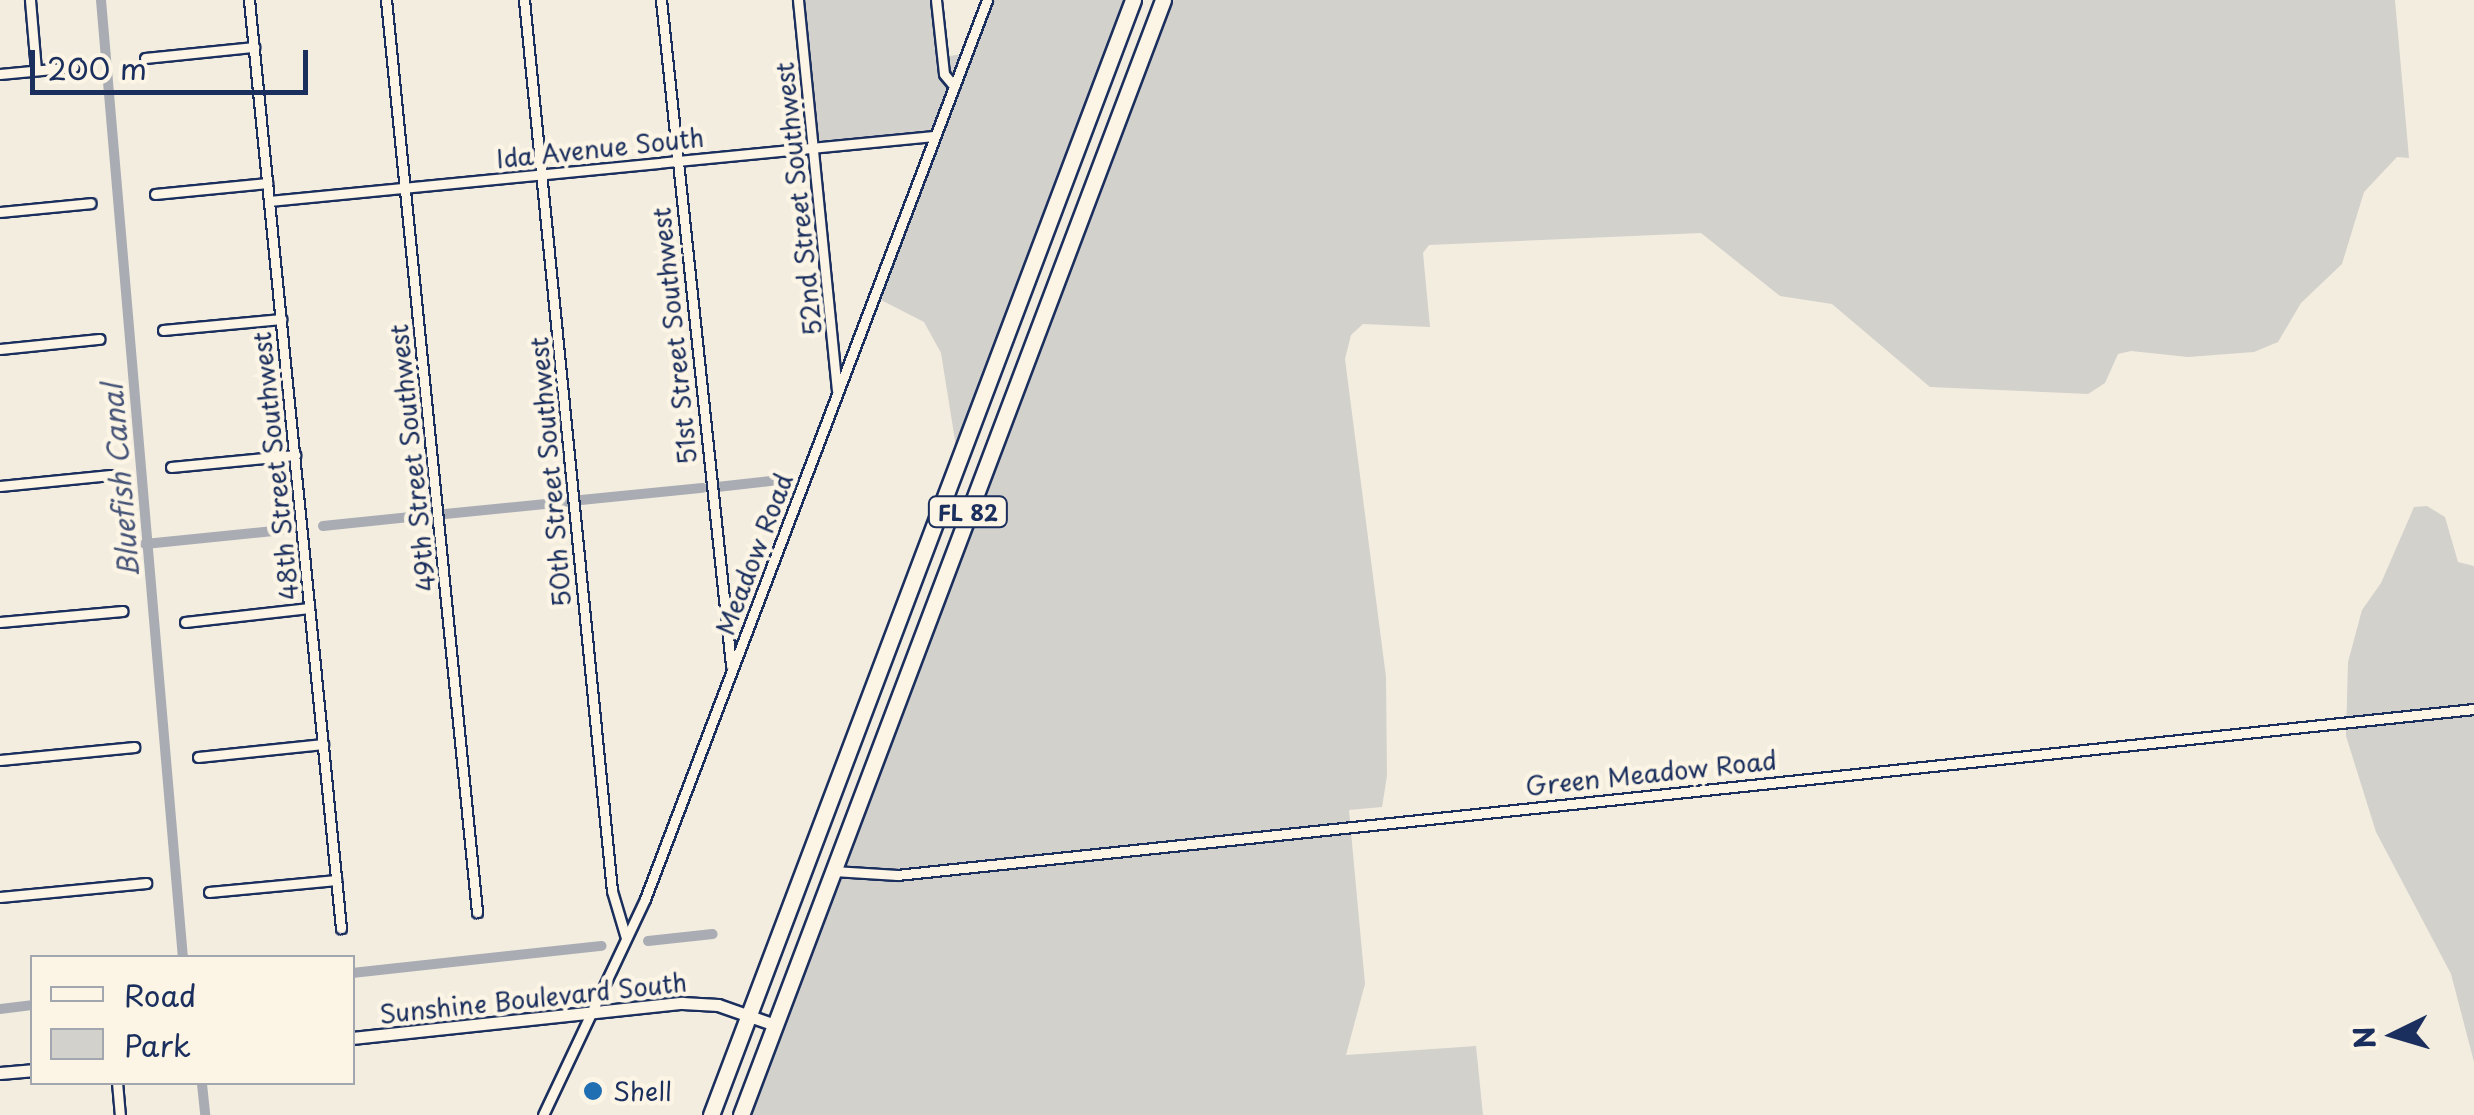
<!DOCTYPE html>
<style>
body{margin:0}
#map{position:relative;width:2474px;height:1115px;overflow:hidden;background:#f3ede0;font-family:"Playpen Sans",sans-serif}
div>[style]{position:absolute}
.green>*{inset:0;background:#d3d1cc}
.canal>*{height:10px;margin:-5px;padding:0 5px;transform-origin:5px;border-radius:5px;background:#a9acb3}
.roads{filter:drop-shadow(2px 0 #1b2f5e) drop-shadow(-2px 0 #1b2f5e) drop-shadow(0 2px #1b2f5e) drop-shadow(0 -2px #1b2f5e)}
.minor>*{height:9px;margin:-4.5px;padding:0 4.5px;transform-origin:4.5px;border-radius:4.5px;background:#fcf5e5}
.tertiary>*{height:11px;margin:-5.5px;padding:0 5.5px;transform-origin:5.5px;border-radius:5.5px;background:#fcf5e5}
.trunk>*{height:15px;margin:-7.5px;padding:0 7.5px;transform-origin:7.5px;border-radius:7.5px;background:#fcf5e5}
.dots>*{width:28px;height:28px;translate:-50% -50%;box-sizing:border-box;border:5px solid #fcf5e5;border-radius:50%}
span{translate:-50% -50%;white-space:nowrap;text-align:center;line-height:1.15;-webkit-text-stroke:9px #fcf5e5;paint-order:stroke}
.shield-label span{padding:2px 8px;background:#fcf5e5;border:2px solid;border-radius:8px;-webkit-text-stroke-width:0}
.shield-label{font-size:22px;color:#1b2f5e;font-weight:700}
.street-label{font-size:25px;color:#1b2f5e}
.poi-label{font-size:25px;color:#1b2f5e}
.left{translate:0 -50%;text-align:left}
.water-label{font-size:28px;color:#465478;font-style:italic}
.legend{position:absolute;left:30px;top:955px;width:325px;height:130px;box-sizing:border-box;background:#fcf5e5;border:2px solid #a2a6af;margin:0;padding:12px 18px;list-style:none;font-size:30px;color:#1b2f5e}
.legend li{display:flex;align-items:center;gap:20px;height:50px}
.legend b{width:50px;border:2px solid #a2a6af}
.north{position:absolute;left:2344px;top:985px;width:100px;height:100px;-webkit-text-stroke:8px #fcf5e5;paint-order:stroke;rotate:265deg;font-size:28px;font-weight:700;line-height:40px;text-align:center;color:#1b2f5e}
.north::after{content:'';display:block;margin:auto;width:35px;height:45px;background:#1b2f5e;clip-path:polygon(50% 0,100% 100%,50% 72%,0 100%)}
.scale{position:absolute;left:30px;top:50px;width:278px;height:45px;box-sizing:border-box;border:5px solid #1b2f5e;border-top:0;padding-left:12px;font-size:30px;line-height:35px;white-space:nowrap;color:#1b2f5e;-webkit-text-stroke:8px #fcf5e5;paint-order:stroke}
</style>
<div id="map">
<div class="green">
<div style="clip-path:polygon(798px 0,935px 0,943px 57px,969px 53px,988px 0,1128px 0,957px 453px,941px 353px,924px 322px,881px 300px,943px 135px,812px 144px)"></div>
<div style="clip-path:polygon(1168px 0,2395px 0,2409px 158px,2397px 157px,2364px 192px,2342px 264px,2301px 303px,2278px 342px,2254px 352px,2188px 357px,2131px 351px,2118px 354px,2105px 383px,2088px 394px,1930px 387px,1832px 304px,1780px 296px,1701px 233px,1429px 245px,1423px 253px,1430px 327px,1363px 324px,1351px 335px,1345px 359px,1386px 677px,1387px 776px,1382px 807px,1349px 810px,1365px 984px,1346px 1055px,1476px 1046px,1483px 1115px,747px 1115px)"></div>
<div style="clip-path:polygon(2427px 506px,2445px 517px,2458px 562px,2474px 566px,2474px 1062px,2451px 974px,2376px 832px,2346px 736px,2348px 662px,2362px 610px,2381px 583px,2414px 507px)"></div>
</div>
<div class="canal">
<div style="left:101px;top:0;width:962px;rotate:85.11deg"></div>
<div style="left:717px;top:487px;width:62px;rotate:-6.4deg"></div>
<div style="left:581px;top:500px;width:122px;rotate:-5.7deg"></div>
<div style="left:445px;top:514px;width:122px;rotate:-5.7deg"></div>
<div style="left:323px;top:526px;width:108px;rotate:-5.9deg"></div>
<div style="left:145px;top:544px;width:139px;rotate:-5.8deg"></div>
<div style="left:648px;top:941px;width:65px;rotate:-6.1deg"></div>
<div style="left:352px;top:973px;width:251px;rotate:-6.2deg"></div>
<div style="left:0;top:1009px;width:32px;rotate:-7deg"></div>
<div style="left:202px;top:1084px;width:31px;rotate:84deg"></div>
</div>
<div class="roads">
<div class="minor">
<div style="left:30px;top:0;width:70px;rotate:85.1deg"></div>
<div style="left:249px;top:0;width:933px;rotate:84.34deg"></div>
<div style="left:386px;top:0;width:917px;rotate:84.3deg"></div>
<div style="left:524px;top:0;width:895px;rotate:84.36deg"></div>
<div style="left:612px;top:891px;width:49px;rotate:73.4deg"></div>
<div style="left:661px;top:0;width:669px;rotate:83.99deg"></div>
<div style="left:798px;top:0;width:392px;rotate:84.3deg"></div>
<div style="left:936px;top:0;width:74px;rotate:83.8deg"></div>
<div style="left:944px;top:74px;width:16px;rotate:50deg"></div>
<div style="left:145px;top:58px;width:110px;rotate:-5.8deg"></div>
<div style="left:0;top:74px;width:74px;rotate:-5.4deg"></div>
<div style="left:155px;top:194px;width:113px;rotate:-5.6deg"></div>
<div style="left:269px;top:201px;width:668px;rotate:-5.58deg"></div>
<div style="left:0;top:212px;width:91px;rotate:-5.6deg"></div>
<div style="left:163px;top:330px;width:119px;rotate:-5.3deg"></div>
<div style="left:0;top:349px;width:100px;rotate:-5.8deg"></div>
<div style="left:171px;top:467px;width:125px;rotate:-5.5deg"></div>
<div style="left:0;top:486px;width:111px;rotate:-5.7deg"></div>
<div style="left:0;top:622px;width:123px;rotate:-5.1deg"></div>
<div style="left:185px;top:622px;width:125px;rotate:-6.4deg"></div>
<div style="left:198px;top:757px;width:126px;rotate:-5.9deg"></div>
<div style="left:0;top:760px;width:135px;rotate:-5.5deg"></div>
<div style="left:834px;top:871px;width:63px;rotate:3.6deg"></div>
<div style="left:897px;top:875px;width:1586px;rotate:-6.01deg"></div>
<div style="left:209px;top:892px;width:128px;rotate:-5.4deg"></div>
<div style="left:0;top:897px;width:147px;rotate:-5.5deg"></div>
<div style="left:117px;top:1082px;width:33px;rotate:85deg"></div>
<div style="left:543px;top:1115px;width:239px;rotate:-64.7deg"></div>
<div style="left:645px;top:899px;width:962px;rotate:-69.17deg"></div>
</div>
<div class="tertiary">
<div style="left:352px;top:1038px;width:332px;rotate:-6.1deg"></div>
<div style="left:682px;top:1003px;width:36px;rotate:3deg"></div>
<div style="left:718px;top:1005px;width:60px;rotate:19.3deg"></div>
<div style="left:0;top:1073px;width:32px;rotate:-5deg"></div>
</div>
<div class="trunk">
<div style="left:711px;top:1115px;width:1192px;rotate:-69.27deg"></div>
<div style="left:741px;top:1115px;width:1192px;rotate:-69.27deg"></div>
</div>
</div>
<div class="dots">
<div style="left:593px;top:1091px;background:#1f6fb2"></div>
</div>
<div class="shield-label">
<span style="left:968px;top:512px">FL 82</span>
</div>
<div class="street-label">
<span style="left:600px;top:148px;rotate:-6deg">Ida Avenue South</span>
<span style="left:798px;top:199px;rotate:-96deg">52nd Street Southwest</span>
<span style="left:674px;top:336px;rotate:-96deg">51st Street Southwest</span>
<span style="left:412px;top:458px;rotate:-96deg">49th Street Southwest</span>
<span style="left:275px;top:466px;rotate:-96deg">48th Street Southwest</span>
<span style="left:550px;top:472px;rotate:-95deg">50th Street Southwest</span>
<span style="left:754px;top:554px;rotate:-69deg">Meadow Road</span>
<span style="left:1651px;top:773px;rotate:-6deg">Green Meadow Road</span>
<span style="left:533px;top:998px;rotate:-6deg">Sunshine Boulevard South</span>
</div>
<div class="poi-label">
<span class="left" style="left:613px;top:1091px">Shell</span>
</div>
<div class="water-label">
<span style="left:120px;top:481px;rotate:-95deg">Bluefish Canal</span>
</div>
<ul class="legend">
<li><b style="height:12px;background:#fcf5e5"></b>Road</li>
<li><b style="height:28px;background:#d3d1cc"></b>Park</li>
</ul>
<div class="north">N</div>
<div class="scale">200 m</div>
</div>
